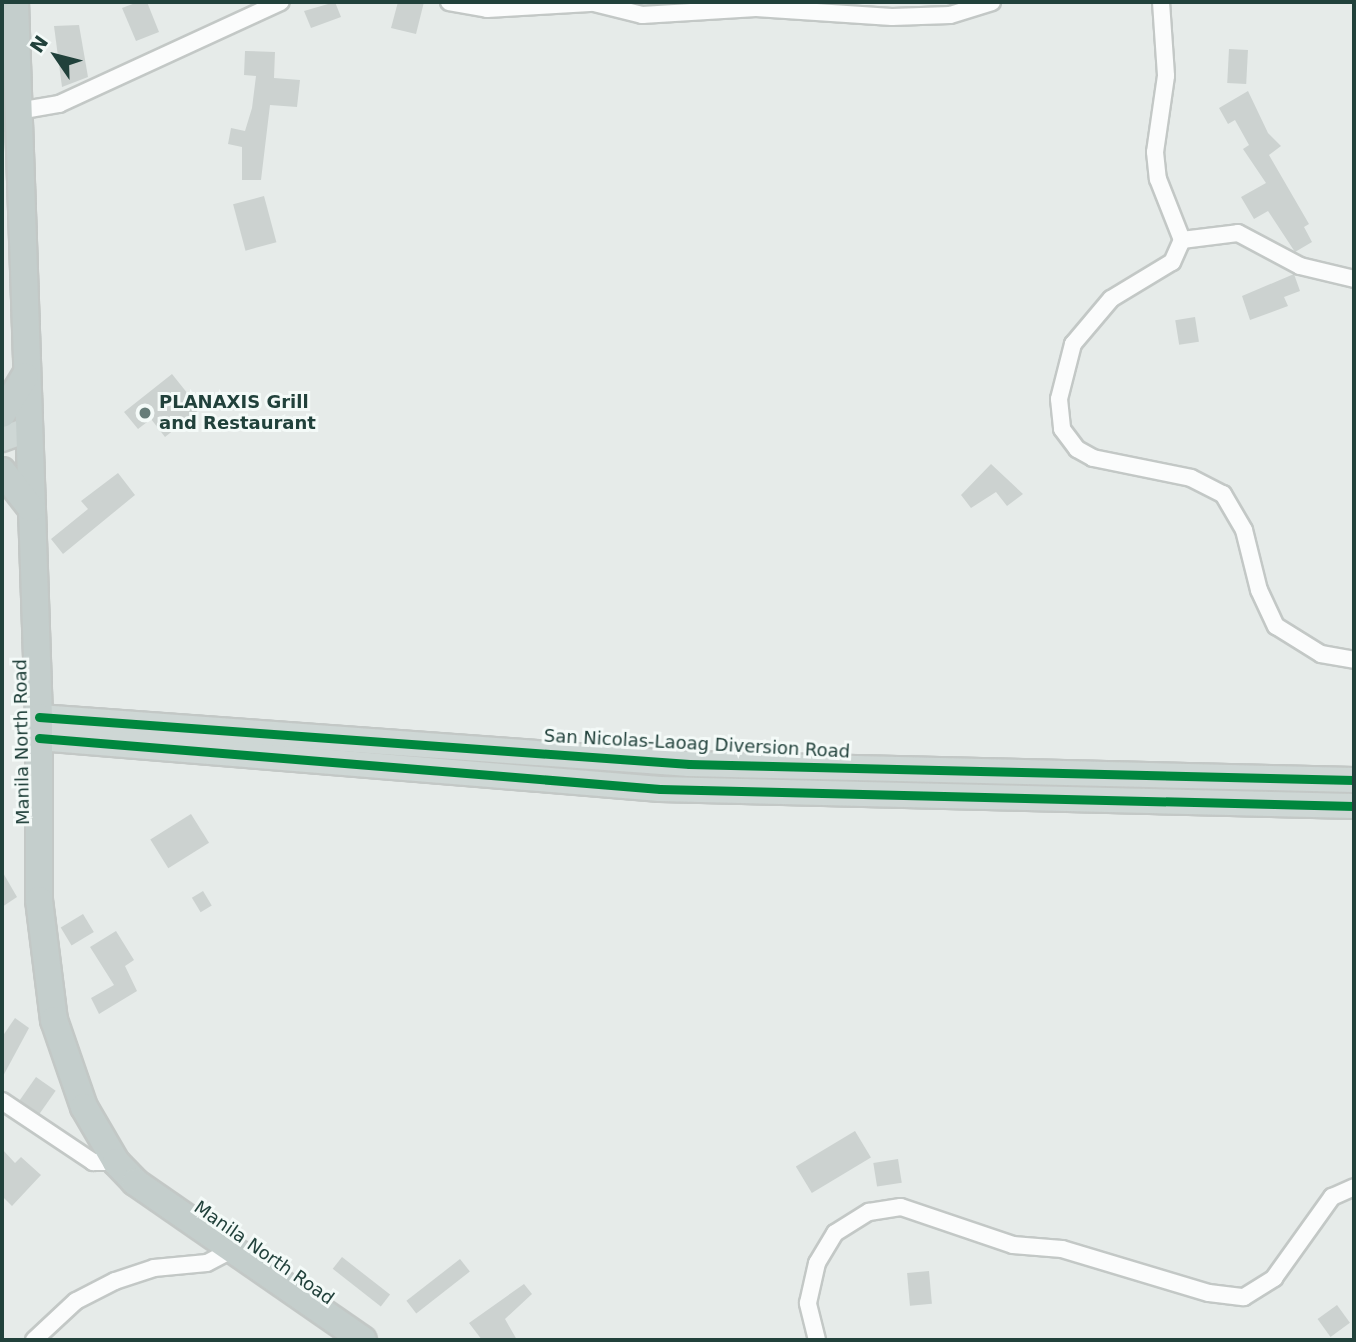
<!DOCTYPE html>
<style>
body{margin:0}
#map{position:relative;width:1356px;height:1342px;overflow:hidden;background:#e6ebe9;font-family:"DejaVu Sans",sans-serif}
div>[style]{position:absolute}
.building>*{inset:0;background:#ccd2d0;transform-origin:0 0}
.roads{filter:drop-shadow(2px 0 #c3c8c6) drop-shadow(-2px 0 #c3c8c6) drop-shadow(0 2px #c3c8c6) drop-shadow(0 -2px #c3c8c6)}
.minor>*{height:16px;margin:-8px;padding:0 8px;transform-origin:8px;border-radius:8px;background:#fbfcfc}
.primary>*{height:24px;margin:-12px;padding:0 12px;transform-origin:12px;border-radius:12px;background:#ced7d5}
.trunk>*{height:26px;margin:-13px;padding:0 13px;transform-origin:13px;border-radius:13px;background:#c4cecc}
.cycleway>*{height:9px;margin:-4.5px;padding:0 4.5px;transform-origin:4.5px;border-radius:4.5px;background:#00873e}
.dots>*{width:19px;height:19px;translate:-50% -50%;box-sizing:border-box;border:4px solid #f4faf8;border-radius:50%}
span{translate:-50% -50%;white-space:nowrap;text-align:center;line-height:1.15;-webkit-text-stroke:6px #f4faf8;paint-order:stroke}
.poi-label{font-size:18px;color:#21413b;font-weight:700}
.left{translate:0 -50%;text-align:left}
.street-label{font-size:18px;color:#21413b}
.frame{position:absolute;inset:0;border:4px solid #21413b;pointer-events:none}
.north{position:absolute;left:21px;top:21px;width:70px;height:70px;-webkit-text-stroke:5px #f4faf8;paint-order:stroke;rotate:305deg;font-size:19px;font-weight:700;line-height:28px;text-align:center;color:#21413b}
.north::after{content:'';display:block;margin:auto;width:24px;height:32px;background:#21413b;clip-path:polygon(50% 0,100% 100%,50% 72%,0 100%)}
</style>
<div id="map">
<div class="building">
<div style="clip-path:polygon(138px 2px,147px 2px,159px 32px,136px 41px,122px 8px)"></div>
<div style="clip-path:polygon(335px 2px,341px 17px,311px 28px,304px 11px)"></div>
<div style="clip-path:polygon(398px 2px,424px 2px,416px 34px,391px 28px)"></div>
<div style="clip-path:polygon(79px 25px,88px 77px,62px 87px,54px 26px)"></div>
<div style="left:1229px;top:49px;width:19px;height:34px;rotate:3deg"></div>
<div style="clip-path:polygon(245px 51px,275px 52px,274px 78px,300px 80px,297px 107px,270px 105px,261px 180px,242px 180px,242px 147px,228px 144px,231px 128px,245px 131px,252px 108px,256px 76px,244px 75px)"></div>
<div style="clip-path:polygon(1248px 91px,1268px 133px,1281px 146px,1269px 155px,1309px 224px,1304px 227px,1312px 242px,1295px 252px,1268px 211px,1254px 219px,1241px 197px,1266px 183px,1243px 149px,1249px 145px,1235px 120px,1228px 124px,1219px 108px)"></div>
<div style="left:264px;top:196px;width:48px;height:32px;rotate:75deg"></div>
<div style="clip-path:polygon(1294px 274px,1300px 291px,1284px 297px,1288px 306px,1250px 320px,1242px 296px)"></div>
<div style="left:1195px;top:317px;width:25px;height:20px;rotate:81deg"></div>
<div style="clip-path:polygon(172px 374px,200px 409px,165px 437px,151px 419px,138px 429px,124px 412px)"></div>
<div style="clip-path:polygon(991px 464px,1023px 494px,1007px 506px,996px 492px,971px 508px,961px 495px)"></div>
<div style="clip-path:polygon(118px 473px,135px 495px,63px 554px,51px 539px,88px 509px,81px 501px)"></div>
<div style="left:191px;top:814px;width:34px;height:48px;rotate:58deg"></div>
<div style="clip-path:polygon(2px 871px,17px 897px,2px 907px)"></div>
<div style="left:203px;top:891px;width:17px;height:13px;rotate:59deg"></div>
<div style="left:83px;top:914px;width:21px;height:26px;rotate:59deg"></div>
<div style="clip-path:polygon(116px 931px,134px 960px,125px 966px,137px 991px,99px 1014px,91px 998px,114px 985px,90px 947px)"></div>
<div style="clip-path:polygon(15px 1018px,29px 1028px,2px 1078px,2px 1037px)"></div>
<div style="left:36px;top:1077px;width:24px;height:29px;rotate:35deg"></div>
<div style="left:855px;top:1131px;width:31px;height:69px;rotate:59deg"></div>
<div style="clip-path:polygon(2px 1149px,15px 1163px,21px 1157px,41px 1175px,12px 1206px,2px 1196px)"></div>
<div style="left:898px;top:1159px;width:24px;height:25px;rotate:81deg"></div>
<div style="left:342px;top:1257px;width:61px;height:15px;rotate:38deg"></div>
<div style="left:460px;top:1259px;width:16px;height:68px;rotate:52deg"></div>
<div style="left:929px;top:1271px;width:33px;height:22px;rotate:85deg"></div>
<div style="clip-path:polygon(524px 1284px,532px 1294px,505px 1319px,517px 1340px,482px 1340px,469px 1323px)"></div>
<div style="left:1337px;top:1305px;width:22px;height:24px;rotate:54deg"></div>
</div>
<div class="roads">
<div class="minor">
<div style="left:449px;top:2px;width:39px;rotate:10deg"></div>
<div style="left:487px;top:9px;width:103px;rotate:-3.3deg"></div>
<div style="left:590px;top:2px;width:54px;rotate:14deg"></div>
<div style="left:642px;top:15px;width:114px;rotate:-3.5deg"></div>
<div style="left:756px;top:8px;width:136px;rotate:3.8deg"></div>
<div style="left:892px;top:17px;width:58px;rotate:-2deg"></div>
<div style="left:950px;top:15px;width:44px;rotate:-17.2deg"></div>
<div style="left:1161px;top:2px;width:74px;rotate:86.1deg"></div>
<div style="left:1166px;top:76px;width:77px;rotate:98.2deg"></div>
<div style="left:1155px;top:152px;width:27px;rotate:84deg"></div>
<div style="left:1158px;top:179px;width:66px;rotate:68.5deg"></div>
<div style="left:1182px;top:240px;width:24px;rotate:114deg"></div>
<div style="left:1172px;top:262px;width:71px;rotate:148.8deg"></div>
<div style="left:1111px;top:299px;width:59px;rotate:130.2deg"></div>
<div style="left:1073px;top:344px;width:57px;rotate:104.3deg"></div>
<div style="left:1059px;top:399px;width:30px;rotate:84deg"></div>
<div style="left:1062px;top:429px;width:25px;rotate:53deg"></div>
<div style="left:1077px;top:449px;width:18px;rotate:29deg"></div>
<div style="left:1093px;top:458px;width:100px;rotate:11.5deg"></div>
<div style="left:1191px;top:478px;width:36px;rotate:27deg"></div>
<div style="left:1223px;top:494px;width:42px;rotate:59.7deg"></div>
<div style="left:1244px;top:530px;width:62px;rotate:76deg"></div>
<div style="left:1259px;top:590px;width:40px;rotate:65deg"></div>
<div style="left:1276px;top:626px;width:53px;rotate:31.9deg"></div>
<div style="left:1321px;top:654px;width:34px;rotate:10deg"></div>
<div style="left:18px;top:111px;width:42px;rotate:-9.7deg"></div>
<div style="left:59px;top:104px;width:244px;rotate:-24.7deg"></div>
<div style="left:1182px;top:240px;width:56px;rotate:-7.1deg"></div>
<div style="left:1238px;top:233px;width:70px;rotate:28deg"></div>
<div style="left:1300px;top:266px;width:56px;rotate:13.5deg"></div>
<div style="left:2px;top:1101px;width:110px;rotate:33.8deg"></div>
<div style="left:93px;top:1162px;width:23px"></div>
<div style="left:34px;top:1340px;width:57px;rotate:-42.9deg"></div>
<div style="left:76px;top:1301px;width:44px;rotate:-27.1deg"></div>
<div style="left:115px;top:1281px;width:41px;rotate:-18.4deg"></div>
<div style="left:154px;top:1268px;width:53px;rotate:-5.4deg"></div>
<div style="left:207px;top:1263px;width:27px;rotate:-28deg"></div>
<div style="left:817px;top:1340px;width:38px;rotate:-104deg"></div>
<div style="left:808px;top:1303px;width:41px;rotate:-77.3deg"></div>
<div style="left:817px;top:1263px;width:35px;rotate:-59deg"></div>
<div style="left:835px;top:1233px;width:40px;rotate:-32deg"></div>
<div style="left:869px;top:1212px;width:32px;rotate:-9deg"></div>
<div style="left:901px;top:1207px;width:118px;rotate:18.7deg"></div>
<div style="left:1013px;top:1245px;width:49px;rotate:4.7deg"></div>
<div style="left:1062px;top:1249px;width:153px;rotate:16.7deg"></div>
<div style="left:1209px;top:1293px;width:35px;rotate:7deg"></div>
<div style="left:1244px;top:1297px;width:36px;rotate:-32deg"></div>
<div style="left:1274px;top:1278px;width:100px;rotate:-54.4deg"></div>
<div style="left:1332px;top:1197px;width:24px;rotate:-24deg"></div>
</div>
<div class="primary">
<div style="left:2px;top:439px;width:27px;rotate:-20deg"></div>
<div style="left:39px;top:717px;width:652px;rotate:4.14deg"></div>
<div style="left:689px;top:764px;width:665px;rotate:1.38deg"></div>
<div style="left:39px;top:738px;width:623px;rotate:4.69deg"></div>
<div style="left:660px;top:789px;width:694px;rotate:1.4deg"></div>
</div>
<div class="trunk">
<div style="left:15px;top:2px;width:715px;rotate:88.08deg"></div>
<div style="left:39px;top:717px;width:183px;rotate:90deg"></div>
<div style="left:39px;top:900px;width:121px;rotate:82.9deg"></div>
<div style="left:54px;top:1020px;width:92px;rotate:71deg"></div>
<div style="left:84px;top:1107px;width:64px;rotate:59.8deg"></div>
<div style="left:116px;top:1162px;width:28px;rotate:46deg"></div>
<div style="left:135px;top:1182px;width:277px;rotate:34.7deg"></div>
<div style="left:2px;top:414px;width:44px;rotate:-58.8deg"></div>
<div style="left:2px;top:471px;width:47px;rotate:51.9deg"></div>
</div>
</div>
<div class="cycleway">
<div style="left:39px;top:717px;width:652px;rotate:4.14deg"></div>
<div style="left:689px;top:764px;width:665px;rotate:1.38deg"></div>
<div style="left:39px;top:738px;width:623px;rotate:4.69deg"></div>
<div style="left:660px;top:789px;width:694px;rotate:1.4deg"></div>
</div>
<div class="dots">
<div style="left:145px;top:413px;background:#667c78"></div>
</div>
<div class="poi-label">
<span class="left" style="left:159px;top:413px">PLANAXIS Grill<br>and Restaurant</span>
</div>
<div class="street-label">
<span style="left:22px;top:742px;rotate:-91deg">Manila North Road</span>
<span style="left:697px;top:744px;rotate:3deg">San Nicolas-Laoag Diversion Road</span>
<span style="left:264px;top:1253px;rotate:35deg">Manila North Road</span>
</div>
<div class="frame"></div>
<div class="north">N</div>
</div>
